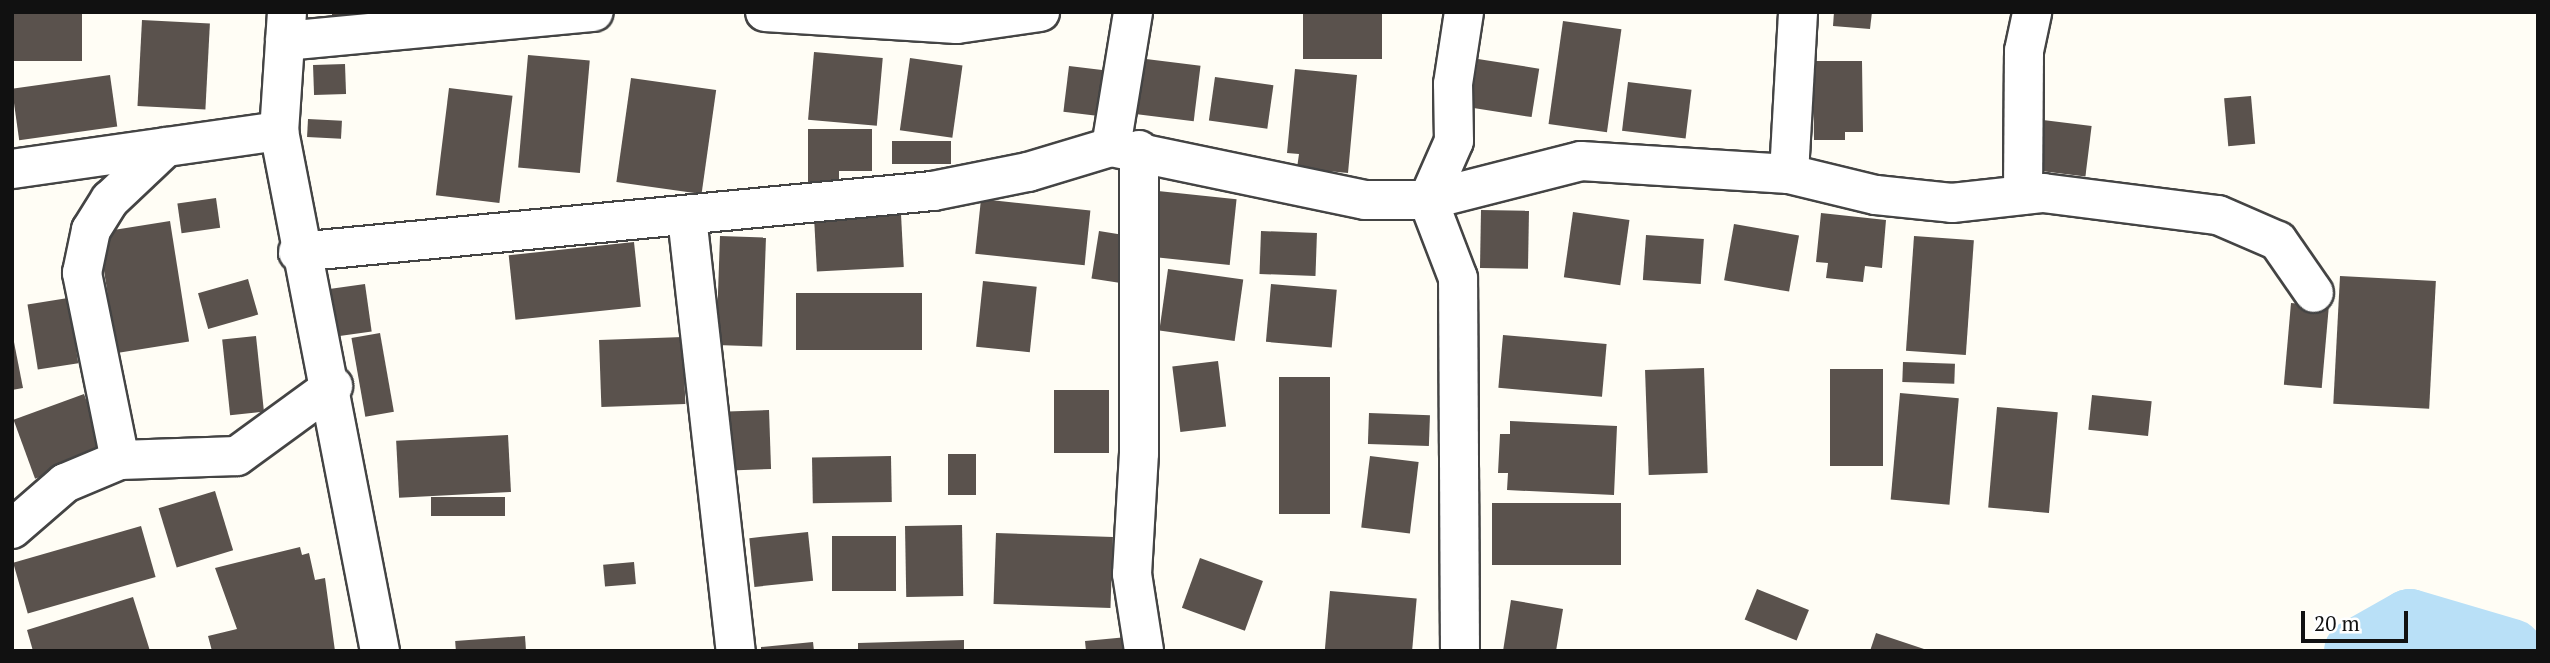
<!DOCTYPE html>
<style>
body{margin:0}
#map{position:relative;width:2550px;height:663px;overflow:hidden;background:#fffdf5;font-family:"PT Serif",serif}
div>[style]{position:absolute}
.river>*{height:65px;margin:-32.5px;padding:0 32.5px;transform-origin:32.5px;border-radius:32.5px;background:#b9e0f7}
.building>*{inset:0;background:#5a524d;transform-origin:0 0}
.roads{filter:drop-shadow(2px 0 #444) drop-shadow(-2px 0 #444) drop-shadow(0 2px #444) drop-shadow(0 -2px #444)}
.minor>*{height:38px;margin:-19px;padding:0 19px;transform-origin:19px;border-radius:19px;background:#fff}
span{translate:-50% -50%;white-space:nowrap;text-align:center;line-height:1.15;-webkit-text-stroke:7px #fff;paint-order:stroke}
.frame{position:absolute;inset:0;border:14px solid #111;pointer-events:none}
.scale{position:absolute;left:2301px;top:611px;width:107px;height:32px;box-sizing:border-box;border:4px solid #111;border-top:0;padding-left:9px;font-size:21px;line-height:24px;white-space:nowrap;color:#111;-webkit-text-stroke:5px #fff;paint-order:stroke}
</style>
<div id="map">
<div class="river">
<div style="left:2356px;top:651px;width:61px;rotate:-29.5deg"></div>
<div style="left:2409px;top:621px;width:106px;rotate:16.4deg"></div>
</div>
<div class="building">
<div style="left:12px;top:12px;width:70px;height:49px"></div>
<div style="clip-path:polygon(332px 12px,416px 12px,332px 21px)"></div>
<div style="left:1303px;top:12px;width:79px;height:47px"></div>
<div style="clip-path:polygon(1834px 12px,1872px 12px,1870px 29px,1833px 26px)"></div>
<div style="left:142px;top:20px;width:68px;height:86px;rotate:3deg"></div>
<div style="left:1563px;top:21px;width:59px;height:104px;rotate:8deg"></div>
<div style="left:814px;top:52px;width:69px;height:68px;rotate:5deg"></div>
<div style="left:528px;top:55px;width:62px;height:113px;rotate:5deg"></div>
<div style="left:910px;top:58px;width:53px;height:73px;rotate:8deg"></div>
<div style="left:1138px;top:58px;width:63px;height:56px;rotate:7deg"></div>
<div style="left:1478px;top:59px;width:62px;height:49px;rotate:9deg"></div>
<div style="clip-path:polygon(1813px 61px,1862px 61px,1863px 132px,1845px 132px,1845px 140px,1814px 140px)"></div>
<div style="left:345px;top:64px;width:30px;height:32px;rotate:88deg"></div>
<div style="left:1069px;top:66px;width:48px;height:46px;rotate:7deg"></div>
<div style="clip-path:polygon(1295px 69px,1357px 75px,1348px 173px,1297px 168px,1299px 154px,1287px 153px)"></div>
<div style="left:110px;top:75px;width:52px;height:99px;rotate:82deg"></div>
<div style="left:1215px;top:77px;width:59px;height:44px;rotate:8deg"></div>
<div style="left:631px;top:78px;width:86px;height:105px;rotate:8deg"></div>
<div style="left:1628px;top:82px;width:64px;height:49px;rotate:7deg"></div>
<div style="left:449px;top:88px;width:64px;height:108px;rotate:7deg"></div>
<div style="left:2251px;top:96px;width:48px;height:27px;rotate:85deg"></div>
<div style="left:308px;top:119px;width:34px;height:18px;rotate:3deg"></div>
<div style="left:2043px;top:120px;width:49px;height:51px;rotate:7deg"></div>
<div style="clip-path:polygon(808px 129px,872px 129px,872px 171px,839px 171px,839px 184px,808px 184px)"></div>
<div style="left:892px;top:141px;width:59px;height:23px"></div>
<div style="left:1158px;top:191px;width:79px;height:66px;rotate:6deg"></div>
<div style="left:216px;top:198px;width:30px;height:39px;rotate:82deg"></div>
<div style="left:981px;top:199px;width:110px;height:55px;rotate:6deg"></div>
<div style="left:1481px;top:210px;width:48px;height:58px;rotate:1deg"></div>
<div style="left:1573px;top:212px;width:57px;height:66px;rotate:8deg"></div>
<div style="clip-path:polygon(1821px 213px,1886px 220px,1882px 268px,1865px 266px,1863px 282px,1826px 278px,1828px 263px,1816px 262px)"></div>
<div style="left:901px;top:214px;width:53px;height:87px;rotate:87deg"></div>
<div style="left:170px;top:221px;width:122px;height:73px;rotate:81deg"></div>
<div style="left:1734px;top:224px;width:66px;height:57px;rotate:10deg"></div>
<div style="left:1099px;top:231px;width:36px;height:48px;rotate:9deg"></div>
<div style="left:1261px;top:231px;width:56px;height:43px;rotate:2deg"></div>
<div style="left:1646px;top:235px;width:58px;height:45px;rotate:4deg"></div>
<div style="left:720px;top:236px;width:46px;height:109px;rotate:2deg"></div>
<div style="left:1914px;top:236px;width:60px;height:115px;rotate:4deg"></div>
<div style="left:634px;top:242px;width:65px;height:126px;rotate:84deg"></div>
<div style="left:1168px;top:269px;width:76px;height:62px;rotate:8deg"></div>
<div style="left:2340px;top:276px;width:96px;height:128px;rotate:3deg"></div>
<div style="left:248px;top:279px;width:37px;height:52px;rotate:74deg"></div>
<div style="left:983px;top:281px;width:54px;height:66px;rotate:6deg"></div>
<div style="left:365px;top:284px;width:48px;height:36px;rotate:82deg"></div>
<div style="left:1271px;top:284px;width:66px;height:58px;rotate:5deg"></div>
<div style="left:796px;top:293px;width:126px;height:57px"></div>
<div style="left:68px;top:298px;width:66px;height:41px;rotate:81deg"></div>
<div style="left:2291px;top:303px;width:38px;height:82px;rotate:5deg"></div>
<div style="clip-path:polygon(12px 332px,23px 388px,12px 390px)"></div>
<div style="left:380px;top:333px;width:80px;height:29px;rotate:80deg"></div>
<div style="left:1503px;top:335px;width:104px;height:53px;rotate:5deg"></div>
<div style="left:256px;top:336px;width:76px;height:34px;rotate:84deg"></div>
<div style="left:683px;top:337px;width:67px;height:84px;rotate:88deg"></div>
<div style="left:1218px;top:361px;width:66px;height:46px;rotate:83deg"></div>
<div style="left:1903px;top:362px;width:52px;height:20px;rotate:2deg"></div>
<div style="left:1704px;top:368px;width:105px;height:59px;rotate:88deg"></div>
<div style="left:1830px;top:369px;width:53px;height:97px"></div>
<div style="left:1279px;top:377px;width:51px;height:137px"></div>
<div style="left:1054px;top:390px;width:55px;height:63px"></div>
<div style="left:1900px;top:393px;width:59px;height:107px;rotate:5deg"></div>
<div style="left:84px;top:394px;width:63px;height:75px;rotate:70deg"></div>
<div style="left:2092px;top:395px;width:60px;height:35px;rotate:6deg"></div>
<div style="left:1997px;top:407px;width:61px;height:101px;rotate:5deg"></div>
<div style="left:769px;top:410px;width:59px;height:41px;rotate:88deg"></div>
<div style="left:1369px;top:413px;width:61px;height:31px;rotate:2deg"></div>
<div style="clip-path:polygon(1510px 421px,1617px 426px,1614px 495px,1507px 490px,1508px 473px,1498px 473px,1500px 434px,1510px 434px)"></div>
<div style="left:508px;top:435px;width:57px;height:112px;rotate:87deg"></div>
<div style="left:948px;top:454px;width:28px;height:41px"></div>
<div style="left:891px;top:456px;width:46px;height:79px;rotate:89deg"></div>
<div style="left:1370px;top:456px;width:49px;height:72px;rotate:7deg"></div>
<div style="left:215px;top:491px;width:62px;height:59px;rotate:73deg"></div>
<div style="left:505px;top:497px;width:19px;height:74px;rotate:90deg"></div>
<div style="left:1621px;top:503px;width:62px;height:129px;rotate:90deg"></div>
<div style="left:962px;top:525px;width:71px;height:57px;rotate:89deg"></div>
<div style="left:141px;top:526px;width:53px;height:133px;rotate:74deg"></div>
<div style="left:808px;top:532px;width:49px;height:59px;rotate:84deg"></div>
<div style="left:996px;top:533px;width:117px;height:71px;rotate:2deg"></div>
<div style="left:896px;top:536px;width:55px;height:64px;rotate:90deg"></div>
<div style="clip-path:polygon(300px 547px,302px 555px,309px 553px,315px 580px,325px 578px,335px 651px,212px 651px,208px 636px,237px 629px,215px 568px)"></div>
<div style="left:1200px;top:558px;width:67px;height:53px;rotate:20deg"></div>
<div style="left:634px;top:562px;width:22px;height:31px;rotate:85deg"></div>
<div style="left:1757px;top:589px;width:56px;height:33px;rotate:22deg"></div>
<div style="left:1330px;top:591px;width:87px;height:60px;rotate:5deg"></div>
<div style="clip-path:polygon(133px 597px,150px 651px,33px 651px,27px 630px)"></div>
<div style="clip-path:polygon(1511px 600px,1563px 609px,1556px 651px,1503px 651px)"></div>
<div style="clip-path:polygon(1876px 633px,1927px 650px,1927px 651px,1870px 651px)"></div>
<div style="left:525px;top:636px;width:15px;height:70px;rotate:86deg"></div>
<div style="clip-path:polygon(1138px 636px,1139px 651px,1086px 651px,1085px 641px)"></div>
<div style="clip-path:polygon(964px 640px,964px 651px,858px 651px,858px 643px)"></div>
<div style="clip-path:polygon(813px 642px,814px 651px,761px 651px,761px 647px)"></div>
</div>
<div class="roads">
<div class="minor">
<div style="left:287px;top:12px;width:119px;rotate:93.8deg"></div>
<div style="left:279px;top:131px;width:530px;rotate:79.01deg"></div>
<div style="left:765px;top:12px;width:192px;rotate:3.6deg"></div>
<div style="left:957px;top:24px;width:84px;rotate:-8.2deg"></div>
<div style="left:285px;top:41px;width:310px;rotate:-5.4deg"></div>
<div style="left:1111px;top:147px;width:137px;rotate:-80.7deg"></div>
<div style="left:1139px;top:150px;width:303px;rotate:90deg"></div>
<div style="left:1139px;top:453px;width:121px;rotate:93.3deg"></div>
<div style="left:1132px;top:574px;width:78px;rotate:81.1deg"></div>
<div style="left:12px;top:169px;width:270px;rotate:-8.1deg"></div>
<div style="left:1789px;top:174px;width:162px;rotate:-86.8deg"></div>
<div style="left:2023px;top:195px;width:144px;rotate:-89.6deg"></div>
<div style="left:2024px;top:51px;width:40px;rotate:-78deg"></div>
<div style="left:687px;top:217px;width:437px;rotate:83.6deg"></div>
<div style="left:298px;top:252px;width:638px;rotate:-5.49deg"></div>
<div style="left:933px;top:191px;width:97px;rotate:-11.3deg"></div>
<div style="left:1028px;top:172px;width:87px;rotate:-16.8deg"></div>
<div style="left:1111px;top:147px;width:259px;rotate:11.8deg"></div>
<div style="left:1365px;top:200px;width:63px"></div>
<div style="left:1428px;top:200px;width:158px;rotate:-14.3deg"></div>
<div style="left:1581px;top:161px;width:208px;rotate:3.6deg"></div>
<div style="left:1789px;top:174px;width:89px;rotate:13.6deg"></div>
<div style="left:1876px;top:195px;width:76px;rotate:6deg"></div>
<div style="left:1952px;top:203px;width:92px;rotate:-6.3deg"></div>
<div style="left:2043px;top:193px;width:176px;rotate:7.2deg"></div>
<div style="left:2218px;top:215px;width:65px;rotate:23.4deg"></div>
<div style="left:2278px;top:241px;width:63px;rotate:55.3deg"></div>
<div style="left:120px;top:460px;width:191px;rotate:-101.5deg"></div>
<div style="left:82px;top:273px;width:44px;rotate:-78.2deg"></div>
<div style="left:91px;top:230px;width:36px;rotate:-58deg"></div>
<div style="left:110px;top:200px;width:77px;rotate:-43.4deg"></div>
<div style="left:12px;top:529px;width:70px;rotate:-41deg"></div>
<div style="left:65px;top:483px;width:60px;rotate:-22.7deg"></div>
<div style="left:120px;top:460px;width:117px;rotate:-2deg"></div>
<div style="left:237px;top:456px;width:119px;rotate:-36.1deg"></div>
<div style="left:1460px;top:651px;width:373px;rotate:-90.3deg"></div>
<div style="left:1458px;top:278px;width:84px;rotate:-111deg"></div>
<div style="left:1428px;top:200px;width:64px;rotate:-66.2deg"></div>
<div style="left:1454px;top:141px;width:57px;rotate:-91deg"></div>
<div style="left:1453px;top:84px;width:73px;rotate:-81.3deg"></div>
</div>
</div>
<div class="frame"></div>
<div class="scale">20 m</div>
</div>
